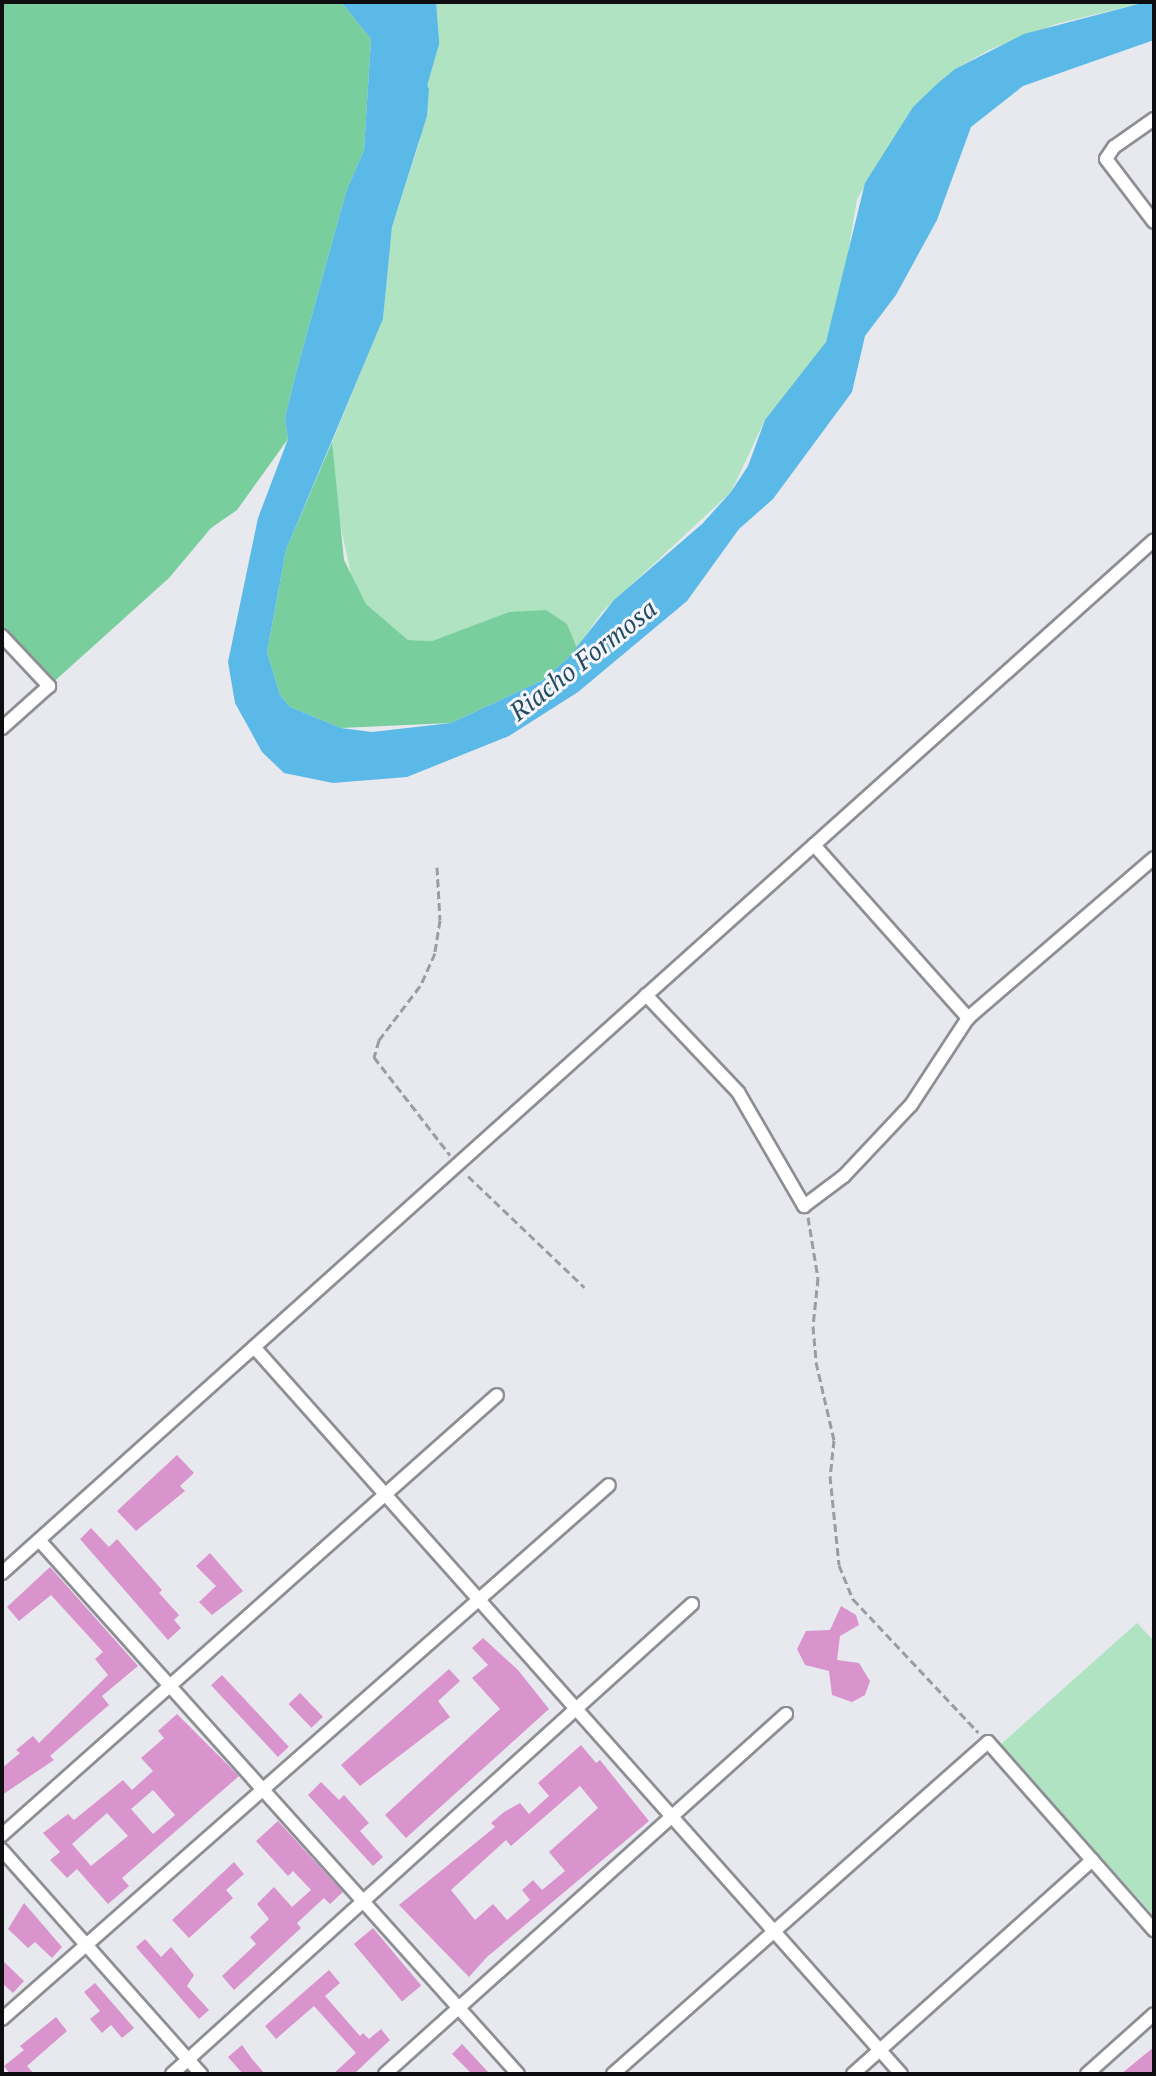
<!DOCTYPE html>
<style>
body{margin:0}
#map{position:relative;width:1156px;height:2076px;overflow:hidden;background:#e8e9ef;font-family:"PT Serif",serif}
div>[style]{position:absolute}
.green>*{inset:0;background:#afe3c2}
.forest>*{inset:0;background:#78ce9c}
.water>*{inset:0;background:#5bb9e7}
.river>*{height:30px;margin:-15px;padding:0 15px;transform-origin:15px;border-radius:15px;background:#5bb9e7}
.building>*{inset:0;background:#d994cd;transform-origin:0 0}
.path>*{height:3px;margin-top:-1.5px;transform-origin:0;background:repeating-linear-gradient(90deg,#9c9da2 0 8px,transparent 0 12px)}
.roads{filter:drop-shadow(2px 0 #8e8f94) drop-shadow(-2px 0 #8e8f94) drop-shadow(0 2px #8e8f94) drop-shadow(0 -2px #8e8f94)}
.minor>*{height:12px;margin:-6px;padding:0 6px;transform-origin:6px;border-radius:6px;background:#fff}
span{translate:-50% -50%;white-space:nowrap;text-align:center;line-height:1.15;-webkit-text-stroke:6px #f5f6fc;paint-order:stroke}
.water-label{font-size:26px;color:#254d61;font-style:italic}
.frame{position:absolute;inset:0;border:4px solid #0e0e10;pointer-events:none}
</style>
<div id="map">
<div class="green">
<div style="clip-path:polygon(421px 2px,1146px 2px,1056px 24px,989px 50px,955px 69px,913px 107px,857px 199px,847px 260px,826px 342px,817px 358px,765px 420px,731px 492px,602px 612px,577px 648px,567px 625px,509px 612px,432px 641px,408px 640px,366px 604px,353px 584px,336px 504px,332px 442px,383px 319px,392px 227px,419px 143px,429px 89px,418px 65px)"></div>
<div style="clip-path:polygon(1137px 1623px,1154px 1641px,1154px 1916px,1000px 1745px)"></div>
</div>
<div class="forest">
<div style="clip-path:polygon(2px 2px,341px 2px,371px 39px,364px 150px,346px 192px,296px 373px,285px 418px,288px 439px,237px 510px,211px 528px,169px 578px,49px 686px,2px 636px)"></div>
<div style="clip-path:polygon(332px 442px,344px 560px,366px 604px,408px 640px,432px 641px,509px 612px,546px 610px,567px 624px,577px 648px,568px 658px,543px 680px,451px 723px,341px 728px,290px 707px,280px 695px,267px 652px,286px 550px)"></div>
</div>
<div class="water">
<div style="clip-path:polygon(341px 2px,408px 2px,422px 24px,418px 65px,429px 89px,427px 116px,392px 227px,383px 319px,286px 550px,267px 652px,280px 695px,290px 707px,341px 728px,372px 732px,451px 723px,543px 680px,568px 658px,614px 600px,702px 524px,731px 492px,748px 466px,765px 420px,826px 342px,865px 183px,913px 107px,937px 84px,955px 69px,1024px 34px,1146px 2px,1154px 2px,1154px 40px,1023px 86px,971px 127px,937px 220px,896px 295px,865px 336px,852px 392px,773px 499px,739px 529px,687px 601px,578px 692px,509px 736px,407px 777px,333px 783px,284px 773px,262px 752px,235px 703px,228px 662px,258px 518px,288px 439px,285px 418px,296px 373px,346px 192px,364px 150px,371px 39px)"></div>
</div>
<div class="river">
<div style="left:412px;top:84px;width:44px;rotate:-74.1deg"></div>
<div style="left:424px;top:42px;width:40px;rotate:-94.3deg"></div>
</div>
<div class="building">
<div style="clip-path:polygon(177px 1455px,194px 1473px,180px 1486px,185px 1491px,136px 1531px,117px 1511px)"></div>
<div style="clip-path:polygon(91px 1528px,109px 1547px,117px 1539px,162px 1590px,159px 1593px,179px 1615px,174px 1620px,181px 1628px,168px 1640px,80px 1539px)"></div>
<div style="clip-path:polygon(210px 1553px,243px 1591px,212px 1615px,199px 1602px,216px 1586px,196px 1566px)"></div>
<div style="clip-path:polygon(50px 1567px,138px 1666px,102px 1696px,109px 1705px,50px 1756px,54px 1760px,2px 1795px,2px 1768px,20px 1753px,16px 1750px,33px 1736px,39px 1743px,108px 1675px,95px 1659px,103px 1652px,51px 1595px,19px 1621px,7px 1607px)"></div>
<div style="clip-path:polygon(841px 1606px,856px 1615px,859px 1625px,840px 1636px,837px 1660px,859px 1663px,870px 1681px,865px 1695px,852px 1702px,832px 1695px,829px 1671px,805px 1665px,797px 1649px,806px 1631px,830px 1630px)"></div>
<div style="clip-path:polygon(483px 1638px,518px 1670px,549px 1709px,406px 1838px,385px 1815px,500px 1709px,472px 1678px,488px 1665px,472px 1648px)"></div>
<div style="clip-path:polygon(449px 1669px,460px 1681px,438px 1701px,450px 1717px,360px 1786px,341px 1765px)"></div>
<div style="left:222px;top:1675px;width:98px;height:15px;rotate:47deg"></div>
<div style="left:300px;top:1693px;width:33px;height:16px;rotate:46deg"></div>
<div style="clip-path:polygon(evenodd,177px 1714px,239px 1776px,122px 1878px,129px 1886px,108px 1904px,77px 1869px,67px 1878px,50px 1860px,60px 1852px,43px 1833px,68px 1814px,74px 1820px,123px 1780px,132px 1790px,153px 1771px,141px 1758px,164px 1738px,158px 1731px,177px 1714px,153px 1790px,175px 1815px,153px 1834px,131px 1809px,153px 1790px,177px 1714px,107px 1813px,128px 1836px,91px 1866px,72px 1844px,107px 1813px)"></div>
<div style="clip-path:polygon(evenodd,581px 1745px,596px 1763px,600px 1760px,649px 1821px,487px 1957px,469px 1977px,399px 1905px,495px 1827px,491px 1823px,504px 1812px,520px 1803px,529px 1814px,549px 1796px,538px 1783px,581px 1745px,580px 1786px,598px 1808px,549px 1852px,565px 1871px,542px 1890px,533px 1880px,522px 1890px,530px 1900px,507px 1920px,493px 1904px,475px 1920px,451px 1890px,506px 1840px,511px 1846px,580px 1786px)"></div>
<div style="clip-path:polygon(321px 1782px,339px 1800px,344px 1795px,369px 1823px,360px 1831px,383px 1857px,373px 1866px,308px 1795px)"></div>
<div style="clip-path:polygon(278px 1821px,343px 1892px,330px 1904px,324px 1898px,297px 1923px,301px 1928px,234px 1990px,222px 1976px,256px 1944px,250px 1937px,269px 1919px,257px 1904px,274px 1887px,292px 1907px,311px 1890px,293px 1871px,288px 1876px,256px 1841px)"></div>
<div style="clip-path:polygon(234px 1862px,244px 1874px,226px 1890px,233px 1898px,189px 1938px,172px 1920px)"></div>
<div style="clip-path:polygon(24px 1903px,62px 1947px,52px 1958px,35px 1942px,28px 1948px,8px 1929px)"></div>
<div style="left:373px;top:1928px;width:75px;height:25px;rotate:50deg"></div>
<div style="clip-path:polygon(145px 1939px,161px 1957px,171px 1947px,194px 1975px,187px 1986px,209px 2010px,199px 2019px,136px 1947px)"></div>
<div style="clip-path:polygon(2px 1960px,24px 1981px,13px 1993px,2px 1983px)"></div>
<div style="clip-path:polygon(329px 1970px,340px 1983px,325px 1996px,360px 2036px,363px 2033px,369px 2039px,381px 2029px,390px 2040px,354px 2074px,333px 2074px,356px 2053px,314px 2006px,276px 2039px,265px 2026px)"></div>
<div style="clip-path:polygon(95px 1983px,134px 2028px,122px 2038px,111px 2025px,102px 2033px,90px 2019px,100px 2011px,84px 1992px)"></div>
<div style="clip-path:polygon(56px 2017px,67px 2031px,27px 2066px,34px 2074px,10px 2074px,4px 2066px,24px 2050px,20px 2046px)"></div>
<div style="clip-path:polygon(462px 2044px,490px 2074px,472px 2074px,452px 2054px)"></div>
<div style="clip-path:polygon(242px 2045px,252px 2059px,265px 2074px,243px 2074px,228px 2057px)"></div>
<div style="clip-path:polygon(1154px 2047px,1154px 2074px,1121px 2074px,1138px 2060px)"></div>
</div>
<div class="path">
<div style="left:437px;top:867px;width:53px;rotate:86.8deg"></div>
<div style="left:440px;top:920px;width:33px;rotate:99deg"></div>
<div style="left:435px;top:953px;width:36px;rotate:114deg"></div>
<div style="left:420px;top:986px;width:68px;rotate:127.2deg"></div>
<div style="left:379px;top:1040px;width:18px;rotate:106deg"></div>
<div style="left:374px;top:1057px;width:124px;rotate:52.2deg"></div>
<div style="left:468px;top:1176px;width:161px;rotate:43.7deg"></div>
<div style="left:808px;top:1217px;width:62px;rotate:80.7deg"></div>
<div style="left:818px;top:1278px;width:48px;rotate:95.9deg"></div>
<div style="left:813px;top:1326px;width:36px;rotate:85deg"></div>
<div style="left:816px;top:1362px;width:80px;rotate:77deg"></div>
<div style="left:834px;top:1440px;width:36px;rotate:96deg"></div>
<div style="left:830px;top:1476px;width:89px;rotate:84.2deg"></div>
<div style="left:839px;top:1565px;width:37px;rotate:68deg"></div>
<div style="left:853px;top:1599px;width:183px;rotate:46.8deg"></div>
</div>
<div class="roads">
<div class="minor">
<div style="left:1154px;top:119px;width:49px;rotate:145deg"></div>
<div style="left:1114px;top:147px;width:14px;rotate:124deg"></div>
<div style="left:1106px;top:159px;width:79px;rotate:52.7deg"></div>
<div style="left:2px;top:636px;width:69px;rotate:46.8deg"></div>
<div style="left:49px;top:686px;width:63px;rotate:138.2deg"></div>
<div style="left:814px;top:845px;width:232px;rotate:48.3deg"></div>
<div style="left:646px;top:995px;width:134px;rotate:46.5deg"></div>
<div style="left:738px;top:1092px;width:132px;rotate:59.9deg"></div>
<div style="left:804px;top:1206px;width:50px;rotate:-36.9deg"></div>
<div style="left:844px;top:1176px;width:98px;rotate:-46.7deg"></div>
<div style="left:911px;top:1105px;width:104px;rotate:-56.8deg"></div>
<div style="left:968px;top:1018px;width:245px;rotate:-40.7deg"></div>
<div style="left:254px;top:1347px;width:973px;rotate:48.33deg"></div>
<div style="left:39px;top:1540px;width:717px;rotate:48.11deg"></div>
<div style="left:2px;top:1573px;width:1547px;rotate:-41.88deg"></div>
<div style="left:2px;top:1835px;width:662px;rotate:-41.63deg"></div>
<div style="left:2px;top:1850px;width:300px;rotate:48.4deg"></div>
<div style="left:2px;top:2019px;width:808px;rotate:-41.34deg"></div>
<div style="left:172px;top:2074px;width:701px;rotate:-42.11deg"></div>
<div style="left:385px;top:2074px;width:539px;rotate:-41.92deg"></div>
<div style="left:613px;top:2074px;width:501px;rotate:-41.52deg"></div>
<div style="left:988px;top:1742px;width:251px;rotate:48.6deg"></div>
<div style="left:853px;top:2074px;width:321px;rotate:-41.8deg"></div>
<div style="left:1087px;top:2074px;width:90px;rotate:-41.8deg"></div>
</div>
</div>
<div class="water-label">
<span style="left:583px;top:660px;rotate:-38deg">Riacho Formosa</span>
</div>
<div class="frame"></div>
</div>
